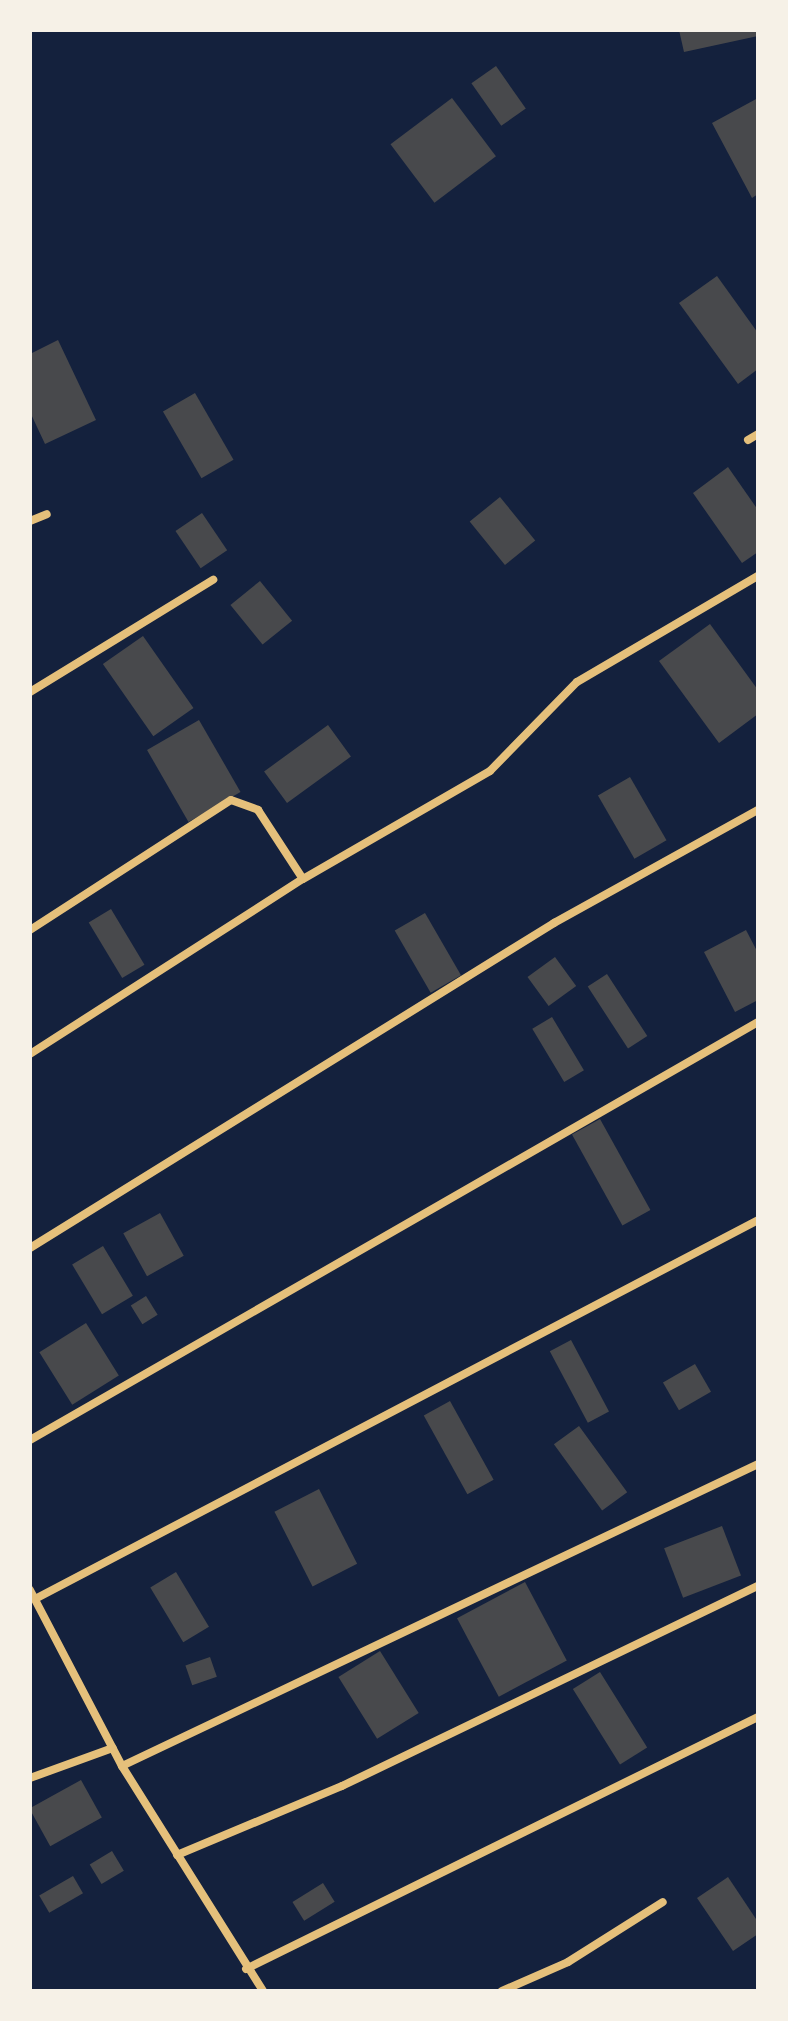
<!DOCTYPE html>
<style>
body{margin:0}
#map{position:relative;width:788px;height:2021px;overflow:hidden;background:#14213d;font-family:Poppins,sans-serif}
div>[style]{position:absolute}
.building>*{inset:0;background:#48494c;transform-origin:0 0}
.minor>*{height:8px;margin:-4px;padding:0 4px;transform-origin:4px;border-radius:4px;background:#e5c07b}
span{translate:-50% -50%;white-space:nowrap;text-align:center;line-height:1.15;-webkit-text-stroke:8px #f6f1e7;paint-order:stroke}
.frame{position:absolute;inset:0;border:32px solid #f6f1e7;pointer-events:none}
</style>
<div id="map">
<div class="building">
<div style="clip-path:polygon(679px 30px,758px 30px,758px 36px,684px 52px)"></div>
<div style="left:496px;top:66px;width:52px;height:30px;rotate:55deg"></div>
<div style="left:452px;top:98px;width:73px;height:77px;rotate:53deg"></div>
<div style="clip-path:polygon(758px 98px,758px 194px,752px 198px,712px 123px)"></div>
<div style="clip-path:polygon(717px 276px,758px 333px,758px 369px,738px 384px,679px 303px)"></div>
<div style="clip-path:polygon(58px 340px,96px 420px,45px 444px,30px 412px,30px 354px)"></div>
<div style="left:195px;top:393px;width:77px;height:37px;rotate:60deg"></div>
<div style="clip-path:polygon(728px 467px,758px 510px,758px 552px,742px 563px,693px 493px)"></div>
<div style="left:500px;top:497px;width:56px;height:39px;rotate:51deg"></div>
<div style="left:202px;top:513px;width:45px;height:32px;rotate:56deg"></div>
<div style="left:260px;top:581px;width:51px;height:38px;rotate:51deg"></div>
<div style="clip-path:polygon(710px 624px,758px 690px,758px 714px,719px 743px,659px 661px)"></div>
<div style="left:143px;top:636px;width:88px;height:49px;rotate:55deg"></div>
<div style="left:199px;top:720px;width:83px;height:60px;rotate:60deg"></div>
<div style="left:328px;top:725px;width:39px;height:79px;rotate:54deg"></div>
<div style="left:630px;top:777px;width:73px;height:37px;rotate:60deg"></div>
<div style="left:111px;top:909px;width:65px;height:26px;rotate:59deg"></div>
<div style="left:425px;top:913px;width:72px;height:35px;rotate:60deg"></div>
<div style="clip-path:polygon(746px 930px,758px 953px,758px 1000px,735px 1012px,704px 952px)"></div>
<div style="left:555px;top:957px;width:36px;height:34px;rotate:54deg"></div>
<div style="left:607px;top:974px;width:74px;height:23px;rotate:57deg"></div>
<div style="left:552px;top:1017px;width:62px;height:23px;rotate:59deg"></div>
<div style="left:600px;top:1119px;width:104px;height:32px;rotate:61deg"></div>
<div style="left:160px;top:1213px;width:49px;height:42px;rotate:61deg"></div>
<div style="left:103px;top:1246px;width:58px;height:36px;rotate:59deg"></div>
<div style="left:146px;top:1296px;width:22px;height:18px;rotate:58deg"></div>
<div style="left:86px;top:1323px;width:62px;height:55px;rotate:58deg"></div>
<div style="left:571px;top:1340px;width:81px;height:24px;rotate:62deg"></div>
<div style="left:695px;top:1364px;width:32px;height:37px;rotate:60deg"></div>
<div style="left:450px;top:1401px;width:90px;height:30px;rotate:61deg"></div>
<div style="left:579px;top:1426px;width:82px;height:31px;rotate:54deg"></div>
<div style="left:319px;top:1489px;width:84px;height:50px;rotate:63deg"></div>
<div style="left:722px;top:1526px;width:53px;height:62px;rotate:69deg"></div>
<div style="left:176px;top:1572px;width:64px;height:30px;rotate:59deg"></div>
<div style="left:525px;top:1582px;width:89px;height:77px;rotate:62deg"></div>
<div style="left:380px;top:1651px;width:73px;height:49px;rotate:58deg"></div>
<div style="left:210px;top:1657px;width:21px;height:26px;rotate:71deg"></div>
<div style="left:600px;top:1672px;width:89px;height:32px;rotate:58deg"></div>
<div style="left:81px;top:1780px;width:43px;height:59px;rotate:61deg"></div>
<div style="left:112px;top:1851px;width:23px;height:26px;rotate:59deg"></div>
<div style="left:73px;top:1876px;width:20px;height:39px;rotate:60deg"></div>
<div style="clip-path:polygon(728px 1877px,758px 1922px,758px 1934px,733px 1951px,697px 1898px)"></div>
<div style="left:323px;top:1883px;width:22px;height:36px;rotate:58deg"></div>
</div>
<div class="minor">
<div style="left:748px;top:440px;width:12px;rotate:-31deg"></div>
<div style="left:30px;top:521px;width:18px;rotate:-22deg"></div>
<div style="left:30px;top:692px;width:215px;rotate:-31.5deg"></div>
<div style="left:30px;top:930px;width:239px;rotate:-32.9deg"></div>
<div style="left:231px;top:800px;width:29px;rotate:20deg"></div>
<div style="left:258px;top:810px;width:82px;rotate:56.9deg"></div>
<div style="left:30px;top:1054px;width:324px;rotate:-32.7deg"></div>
<div style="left:303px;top:879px;width:216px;rotate:-30deg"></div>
<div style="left:490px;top:771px;width:124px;rotate:-45.7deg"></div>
<div style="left:577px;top:682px;width:210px;rotate:-30.4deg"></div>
<div style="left:30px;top:1248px;width:617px;rotate:-31.81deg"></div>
<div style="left:554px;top:923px;width:233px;rotate:-29deg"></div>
<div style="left:30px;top:1440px;width:839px;rotate:-29.86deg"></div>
<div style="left:30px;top:1590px;width:199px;rotate:62.4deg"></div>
<div style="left:122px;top:1766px;width:266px;rotate:57.9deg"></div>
<div style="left:35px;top:1599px;width:816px;rotate:-27.66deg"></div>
<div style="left:122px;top:1766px;width:704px;rotate:-25.4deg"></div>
<div style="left:30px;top:1778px;width:88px;rotate:-19.9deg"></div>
<div style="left:177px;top:1855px;width:179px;rotate:-22.7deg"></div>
<div style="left:342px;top:1786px;width:462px;rotate:-25.7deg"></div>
<div style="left:246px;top:1969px;width:571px;rotate:-26.21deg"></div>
<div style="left:502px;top:1991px;width:72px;rotate:-23.7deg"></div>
<div style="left:568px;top:1962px;width:112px;rotate:-32.3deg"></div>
</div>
<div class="frame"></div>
</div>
